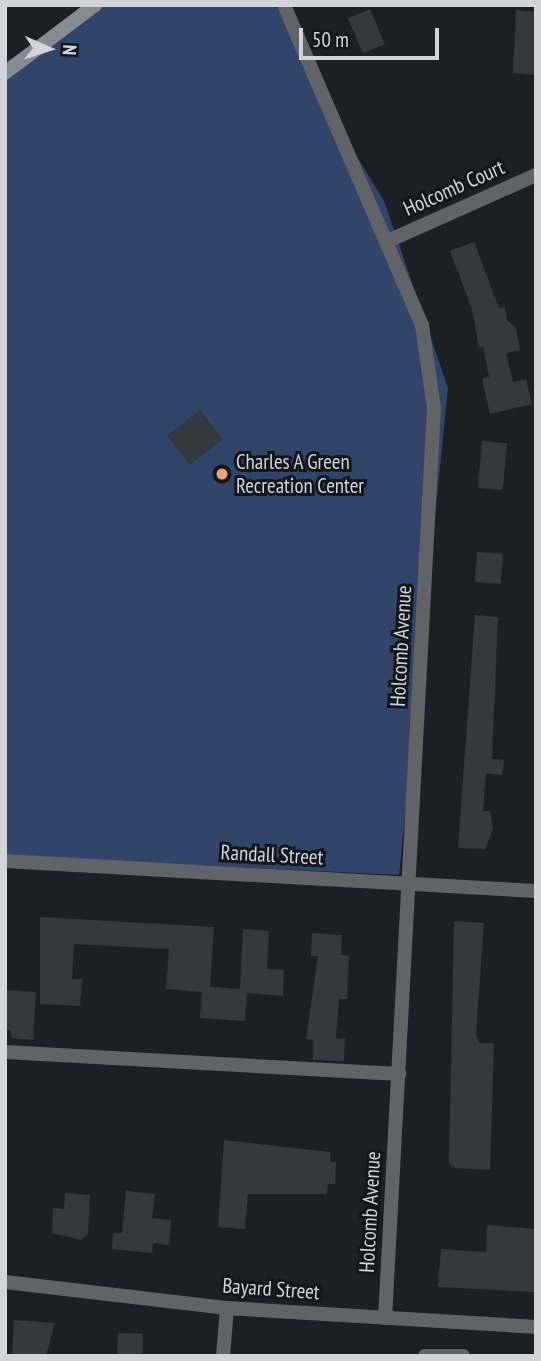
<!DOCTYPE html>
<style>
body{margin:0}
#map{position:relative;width:541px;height:1361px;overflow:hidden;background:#1c2026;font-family:"PT Sans Narrow",sans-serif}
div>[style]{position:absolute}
.green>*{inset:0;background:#304569}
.building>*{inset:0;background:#35393f;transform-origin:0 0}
.street>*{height:14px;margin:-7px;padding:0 7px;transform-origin:7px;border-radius:7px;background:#616367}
.secondary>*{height:14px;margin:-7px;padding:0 7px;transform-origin:7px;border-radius:7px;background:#878a90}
.dots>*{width:19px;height:19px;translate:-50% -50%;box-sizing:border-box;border:4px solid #13161c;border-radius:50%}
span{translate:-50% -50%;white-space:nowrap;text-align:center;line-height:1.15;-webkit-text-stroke:6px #13161c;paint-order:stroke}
.street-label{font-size:21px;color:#d2d4d9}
.poi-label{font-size:21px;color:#d2d4d9}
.left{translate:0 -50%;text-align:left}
.frame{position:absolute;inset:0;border:7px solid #d2d4d9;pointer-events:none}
.north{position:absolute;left:14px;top:14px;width:70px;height:70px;-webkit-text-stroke:5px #13161c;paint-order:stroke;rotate:93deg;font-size:19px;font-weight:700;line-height:28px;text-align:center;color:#d2d4d9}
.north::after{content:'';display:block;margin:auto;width:24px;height:32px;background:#d2d4d9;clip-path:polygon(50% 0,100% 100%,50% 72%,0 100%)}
.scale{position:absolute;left:299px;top:28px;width:140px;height:32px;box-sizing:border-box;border:4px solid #d2d4d9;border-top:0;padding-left:9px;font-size:21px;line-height:24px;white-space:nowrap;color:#d2d4d9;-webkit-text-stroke:5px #13161c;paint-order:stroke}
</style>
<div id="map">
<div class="green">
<div style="clip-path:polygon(86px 5px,276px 5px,315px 88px,384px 201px,448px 388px,399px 875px,5px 856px,5px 63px)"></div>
</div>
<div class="building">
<div style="left:370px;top:9px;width:38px;height:24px;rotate:67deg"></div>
<div style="clip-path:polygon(516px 10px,536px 12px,536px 75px,513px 73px)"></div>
<div style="clip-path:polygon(474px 242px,499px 308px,505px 307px,507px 320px,516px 328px,520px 350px,506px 353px,513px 382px,526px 379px,532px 404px,490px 414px,482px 379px,489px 377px,483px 346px,479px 348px,472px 309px,450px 251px)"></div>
<div style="left:200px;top:410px;width:37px;height:42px;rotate:52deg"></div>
<div style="left:482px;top:441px;width:25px;height:47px;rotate:5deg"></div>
<div style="left:477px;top:552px;width:26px;height:30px;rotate:4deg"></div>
<div style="clip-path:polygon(475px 615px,498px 617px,492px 759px,504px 760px,502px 775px,486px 773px,483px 811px,490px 811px,493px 829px,485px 849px,458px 848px)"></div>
<div style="clip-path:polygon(40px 917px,214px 927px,210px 987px,240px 989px,243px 929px,269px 931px,267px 969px,284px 970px,283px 996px,247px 993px,245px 1021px,200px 1018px,202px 992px,166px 989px,169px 949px,74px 944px,72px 979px,82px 979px,80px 1006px,40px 1004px)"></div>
<div style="clip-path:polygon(454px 921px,484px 923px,476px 1034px,480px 1043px,494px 1043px,490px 1170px,455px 1168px,449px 1163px)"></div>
<div style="clip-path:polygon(312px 933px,342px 935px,341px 955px,349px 956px,347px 999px,339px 999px,336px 1038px,345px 1039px,344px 1061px,313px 1060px,313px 1040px,306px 1039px,318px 956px,311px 956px)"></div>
<div style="clip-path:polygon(5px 990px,36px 992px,33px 1040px,11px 1038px,11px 1031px,5px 1030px)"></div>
<div style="clip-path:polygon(224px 1140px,330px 1152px,330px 1162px,336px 1162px,335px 1184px,328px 1184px,327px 1194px,248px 1194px,245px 1229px,218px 1227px)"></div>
<div style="clip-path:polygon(126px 1191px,155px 1194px,152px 1218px,171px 1220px,169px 1245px,153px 1243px,152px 1253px,112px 1249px,113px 1233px,122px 1233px)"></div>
<div style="clip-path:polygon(65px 1193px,90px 1195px,88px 1234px,81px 1240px,52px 1233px,53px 1208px,64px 1209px)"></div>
<div style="clip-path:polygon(487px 1225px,536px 1229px,534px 1292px,438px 1287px,441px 1249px,486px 1252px)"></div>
<div style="clip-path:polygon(14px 1320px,55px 1323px,46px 1356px,12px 1356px)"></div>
<div style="left:118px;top:1333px;width:25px;height:23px;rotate:2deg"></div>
</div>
<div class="street">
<div style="left:284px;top:5px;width:348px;rotate:66.7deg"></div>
<div style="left:422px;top:325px;width:84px;rotate:81.8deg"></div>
<div style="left:434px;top:408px;width:911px;rotate:93.08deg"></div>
<div style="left:390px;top:240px;width:160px;rotate:-24deg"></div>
<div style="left:5px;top:861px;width:532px;rotate:3.23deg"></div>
<div style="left:5px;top:1052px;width:395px;rotate:3.2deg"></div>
<div style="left:5px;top:1282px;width:224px;rotate:6.7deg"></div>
<div style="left:227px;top:1308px;width:310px;rotate:3.5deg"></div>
<div style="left:223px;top:1356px;width:48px;rotate:-85.2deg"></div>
<div style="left:425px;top:1356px;width:38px"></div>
</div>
<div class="secondary">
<div style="left:5px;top:73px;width:113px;rotate:-37.1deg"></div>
</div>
<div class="dots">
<div style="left:222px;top:474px;background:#efa376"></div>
</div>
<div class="street-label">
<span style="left:454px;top:188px;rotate:-24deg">Holcomb Court</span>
<span style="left:401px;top:646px;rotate:-87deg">Holcomb Avenue</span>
<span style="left:272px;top:855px;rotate:3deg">Randall Street</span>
<span style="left:370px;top:1212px;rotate:-87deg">Holcomb Avenue</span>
<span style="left:271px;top:1289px;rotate:4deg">Bayard Street</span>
</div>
<div class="poi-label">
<span class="left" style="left:236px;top:474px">Charles A Green<br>Recreation Center</span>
</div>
<div class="frame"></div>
<div class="north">N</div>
<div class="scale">50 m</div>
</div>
